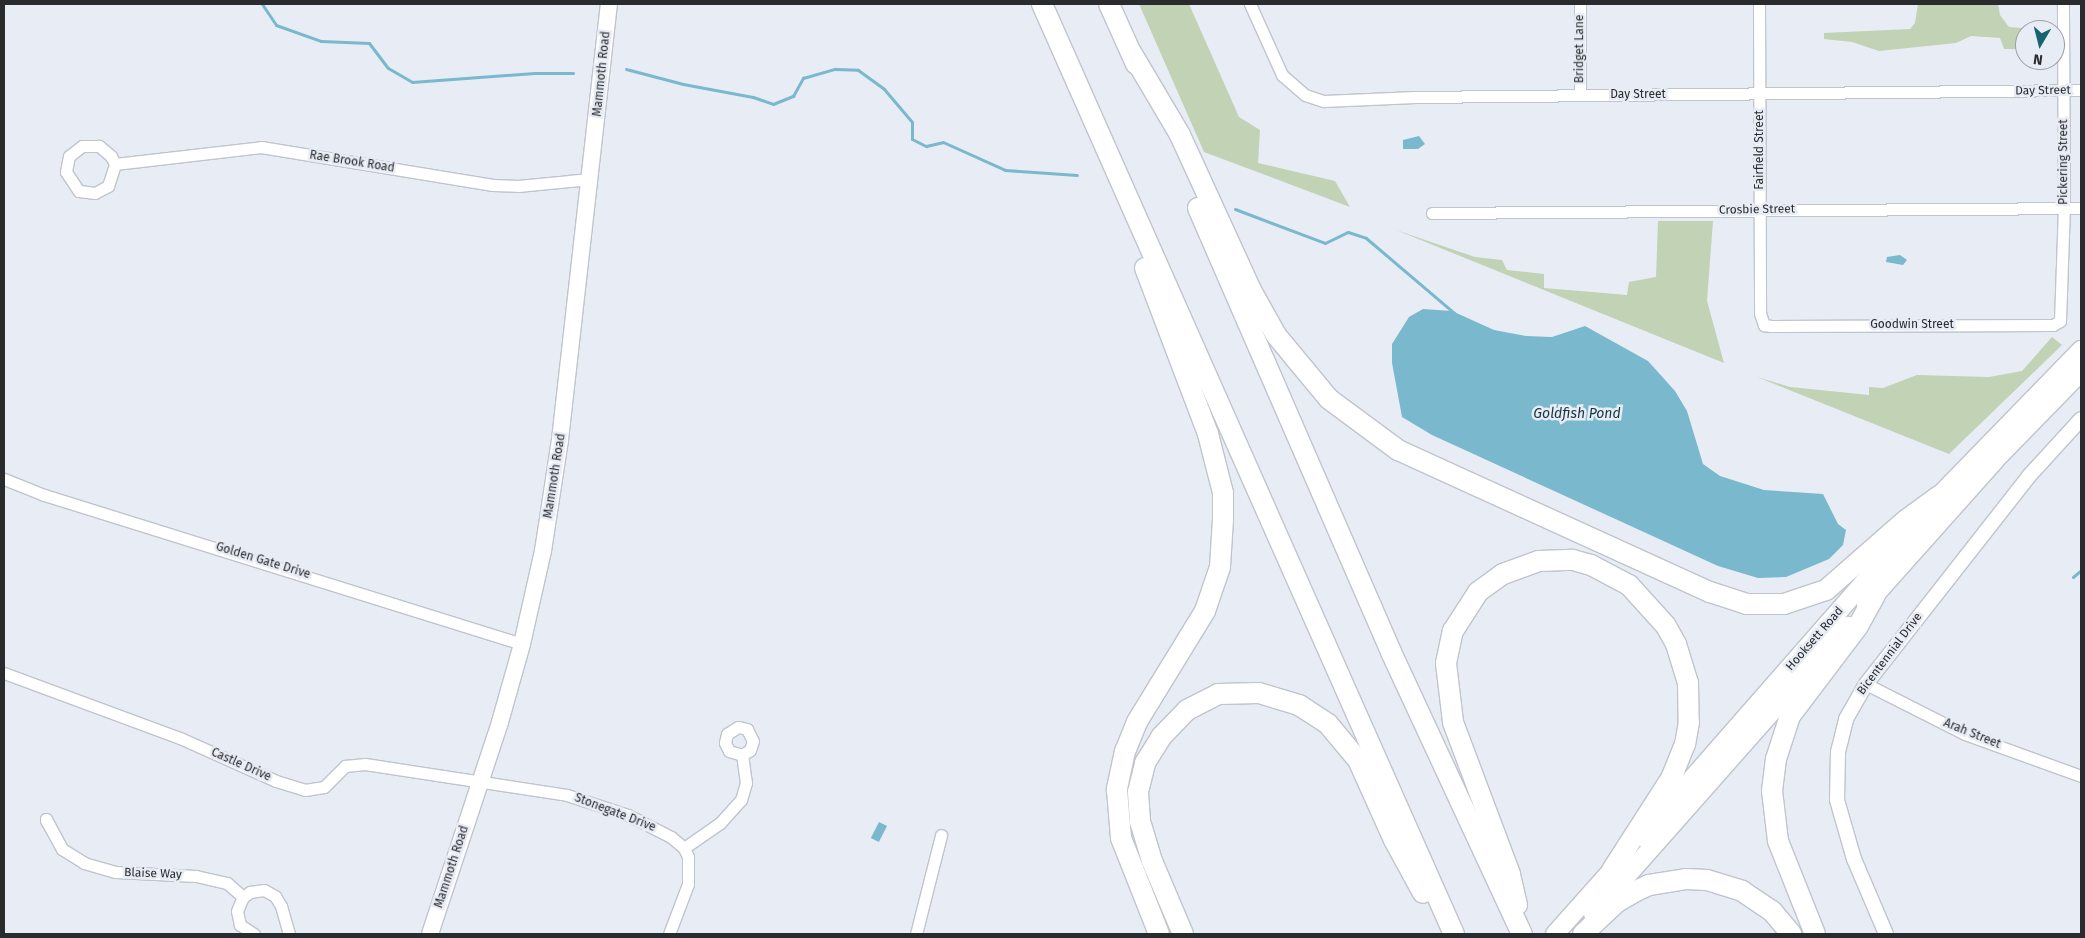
<!DOCTYPE html>
<style>
body{margin:0}
#map{position:relative;width:2085px;height:938px;overflow:hidden;background:#e8ecf5;font-family:"Fira Sans",sans-serif}
div>[style]{position:absolute}
.green>*{inset:0;background:#c2d2b5}
.water>*{inset:0;background:#7ab8ce;transform-origin:0 0}
.stream>*{height:3px;margin:-1.5px;padding:0 1.5px;transform-origin:1.5px;border-radius:1.5px;background:#7ab8ce}
.roads{filter:drop-shadow(1px 0 #c0c4cd) drop-shadow(-1px 0 #c0c4cd) drop-shadow(0 1px #c0c4cd) drop-shadow(0 -1px #c0c4cd)}
.minor>*{height:11px;margin:-5.5px;padding:0 5.5px;transform-origin:5.5px;border-radius:5.5px;background:#fff}
.tertiary>*{height:14px;margin:-7px;padding:0 7px;transform-origin:7px;border-radius:7px;background:#fff}
.secondary>*{height:16px;margin:-8px;padding:0 8px;transform-origin:8px;border-radius:8px;background:#fff}
.primary>*{height:18px;margin:-9px;padding:0 9px;transform-origin:9px;border-radius:9px;background:#fff}
.motorway>*{height:20px;margin:-10px;padding:0 10px;transform-origin:10px;border-radius:10px;background:#fff}
span{translate:-50% -50%;white-space:nowrap;text-align:center;line-height:1.15;-webkit-text-stroke:5px #e8ecf5;paint-order:stroke}
.street-label{font-size:12px;color:#292b2e}
.water-label{font-size:14px;color:#16353f;font-style:italic}
.frame{position:absolute;inset:0;border:5px solid #292b2e;pointer-events:none}
.north{position:absolute;left:2015px;top:20px;width:50px;height:50px;box-sizing:border-box;background:#e8ecf5;border:1px solid #9c9fa5;border-radius:50%;rotate:188deg;font-size:14px;font-weight:700;line-height:20px;text-align:center;color:#292b2e}
.north::after{content:'';display:block;margin:auto;width:18px;height:22px;background:#17636e;clip-path:polygon(50% 0,100% 100%,50% 72%,0 100%)}
</style>
<div id="map">
<div class="green">
<div style="clip-path:polygon(1139px 4px,1189px 4px,1239px 117px,1260px 130px,1258px 163px,1335px 181px,1350px 207px,1204px 152px)"></div>
<div style="clip-path:polygon(1918px 4px,1998px 4px,2000px 15px,2009px 27px,2049px 30px,2025px 30px,2025px 49px,2004px 49px,2000px 38px,1971px 36px,1956px 43px,1879px 51px,1852px 42px,1824px 39px,1824px 33px,1910px 29px,1915px 23px)"></div>
<div style="clip-path:polygon(1658px 221px,1713px 221px,1707px 301px,1724px 363px,1396px 230px,1475px 257px,1502px 260px,1507px 270px,1544px 274px,1544px 288px,1627px 295px,1629px 282px,1656px 277px)"></div>
<div style="clip-path:polygon(2052px 337px,2062px 345px,1949px 454px,1757px 377px,1790px 387px,1869px 395px,1869px 387px,1883px 388px,1917px 375px,1989px 377px,2022px 371px)"></div>
</div>
<div class="water">
<div style="clip-path:polygon(1419px 136px,1425px 144px,1418px 149px,1403px 149px,1403px 140px)"></div>
<div style="clip-path:polygon(1900px 255px,1907px 260px,1903px 265px,1886px 262px,1887px 257px)"></div>
<div style="clip-path:polygon(1423px 309px,1452px 311px,1494px 330px,1526px 336px,1552px 337px,1585px 326px,1648px 361px,1675px 391px,1687px 411px,1703px 464px,1720px 476px,1764px 490px,1823px 494px,1838px 524px,1846px 530px,1843px 545px,1829px 559px,1786px 577px,1758px 578px,1718px 566px,1432px 435px,1402px 417px,1392px 363px,1392px 344px,1409px 317px)"></div>
<div style="left:879px;top:822px;width:9px;height:18px;rotate:27deg"></div>
</div>
<div class="stream">
<div style="left:262px;top:4px;width:25px;rotate:56deg"></div>
<div style="left:276px;top:25px;width:48px;rotate:19.6deg"></div>
<div style="left:321px;top:41px;width:48px;rotate:2.4deg"></div>
<div style="left:369px;top:43px;width:31px;rotate:53deg"></div>
<div style="left:388px;top:68px;width:28px;rotate:30deg"></div>
<div style="left:412px;top:82px;width:123px;rotate:-4.2deg"></div>
<div style="left:535px;top:73px;width:38px"></div>
<div style="left:626px;top:69px;width:59px;rotate:14.7deg"></div>
<div style="left:683px;top:84px;width:71px;rotate:10.5deg"></div>
<div style="left:753px;top:97px;width:21px;rotate:19deg"></div>
<div style="left:773px;top:104px;width:22px;rotate:-22deg"></div>
<div style="left:793px;top:96px;width:21px;rotate:-61deg"></div>
<div style="left:803px;top:78px;width:33px;rotate:-16deg"></div>
<div style="left:835px;top:69px;width:23px;rotate:2deg"></div>
<div style="left:858px;top:70px;width:32px;rotate:36deg"></div>
<div style="left:884px;top:89px;width:43px;rotate:49.7deg"></div>
<div style="left:912px;top:122px;width:17px;rotate:90deg"></div>
<div style="left:912px;top:139px;width:16px;rotate:27deg"></div>
<div style="left:926px;top:146px;width:17px;rotate:-13deg"></div>
<div style="left:943px;top:142px;width:68px;rotate:24.3deg"></div>
<div style="left:1005px;top:170px;width:72px;rotate:4deg"></div>
<div style="left:1235px;top:209px;width:96px;rotate:20.7deg"></div>
<div style="left:1325px;top:243px;width:25px;rotate:-26deg"></div>
<div style="left:1348px;top:232px;width:19px;rotate:18deg"></div>
<div style="left:1366px;top:238px;width:116px;rotate:40.4deg"></div>
<div style="left:2073px;top:577px;width:11px;rotate:-41deg"></div>
</div>
<div class="roads">
<div class="minor">
<div style="left:1250px;top:4px;width:78px;rotate:65.7deg"></div>
<div style="left:1282px;top:75px;width:30px;rotate:41deg"></div>
<div style="left:1305px;top:95px;width:20px;rotate:18deg"></div>
<div style="left:1324px;top:101px;width:91px;rotate:-2.5deg"></div>
<div style="left:1415px;top:97px;width:666px;rotate:-0.6deg"></div>
<div style="left:1759px;top:4px;width:309px;rotate:89.8deg"></div>
<div style="left:1760px;top:313px;width:13px;rotate:72deg"></div>
<div style="left:1764px;top:325px;width:7px;rotate:8deg"></div>
<div style="left:1771px;top:326px;width:282px;rotate:-0.2deg"></div>
<div style="left:2053px;top:325px;width:8px;rotate:-30deg"></div>
<div style="left:2060px;top:321px;width:114px;rotate:-88deg"></div>
<div style="left:2064px;top:207px;width:203px;rotate:-90.3deg"></div>
<div style="left:1580px;top:95px;width:91px;rotate:-90deg"></div>
<div style="left:115px;top:164px;width:9px;rotate:-117deg"></div>
<div style="left:111px;top:156px;width:16px;rotate:-140deg"></div>
<div style="left:99px;top:146px;width:17px;rotate:180deg"></div>
<div style="left:82px;top:146px;width:16px;rotate:142deg"></div>
<div style="left:69px;top:156px;width:16px;rotate:101deg"></div>
<div style="left:66px;top:172px;width:23px;rotate:56deg"></div>
<div style="left:79px;top:191px;width:16px;rotate:7deg"></div>
<div style="left:95px;top:193px;width:15px;rotate:-28deg"></div>
<div style="left:108px;top:186px;width:23px;rotate:-72deg"></div>
<div style="left:115px;top:164px;width:147px;rotate:-6.6deg"></div>
<div style="left:261px;top:147px;width:235px;rotate:9.3deg"></div>
<div style="left:493px;top:185px;width:25px;rotate:2deg"></div>
<div style="left:518px;top:186px;width:72px;rotate:-5.6deg"></div>
<div style="left:1432px;top:213px;width:649px;rotate:-0.44deg"></div>
<div style="left:4px;top:479px;width:43px;rotate:21.8deg"></div>
<div style="left:44px;top:495px;width:501px;rotate:17.31deg"></div>
<div style="left:4px;top:673px;width:188px;rotate:20.3deg"></div>
<div style="left:180px;top:738px;width:105px;rotate:24.1deg"></div>
<div style="left:276px;top:781px;width:30px;rotate:17deg"></div>
<div style="left:305px;top:790px;width:19px;rotate:-9deg"></div>
<div style="left:324px;top:787px;width:30px;rotate:-45deg"></div>
<div style="left:345px;top:766px;width:20px;rotate:-6deg"></div>
<div style="left:365px;top:764px;width:204px;rotate:8.7deg"></div>
<div style="left:567px;top:795px;width:64px;rotate:18.2deg"></div>
<div style="left:628px;top:815px;width:48px;rotate:27.1deg"></div>
<div style="left:671px;top:837px;width:17px;rotate:40deg"></div>
<div style="left:684px;top:848px;width:10px;rotate:66deg"></div>
<div style="left:688px;top:857px;width:27px;rotate:90deg"></div>
<div style="left:688px;top:884px;width:53px;rotate:110.8deg"></div>
<div style="left:1866px;top:684px;width:111px;rotate:26.8deg"></div>
<div style="left:1965px;top:734px;width:123px;rotate:19.9deg"></div>
<div style="left:684px;top:848px;width:44px;rotate:-34.8deg"></div>
<div style="left:720px;top:823px;width:31px;rotate:-48deg"></div>
<div style="left:741px;top:800px;width:18px;rotate:-74deg"></div>
<div style="left:746px;top:783px;width:28px;rotate:-98deg"></div>
<div style="left:742px;top:755px;width:9px;rotate:-32deg"></div>
<div style="left:750px;top:750px;width:9px;rotate:-72deg"></div>
<div style="left:753px;top:741px;width:13px;rotate:-117deg"></div>
<div style="left:747px;top:729px;width:9px;rotate:-167deg"></div>
<div style="left:738px;top:727px;width:13px;rotate:148deg"></div>
<div style="left:727px;top:734px;width:9px;rotate:103deg"></div>
<div style="left:725px;top:743px;width:9px;rotate:63deg"></div>
<div style="left:729px;top:751px;width:14px;rotate:17deg"></div>
<div style="left:62px;top:849px;width:34px;rotate:-118deg"></div>
<div style="left:46px;top:819px;width:1px;rotate:90deg"></div>
<div style="left:46px;top:820px;width:33px;rotate:61deg"></div>
<div style="left:62px;top:849px;width:26px;rotate:32deg"></div>
<div style="left:84px;top:863px;width:33px;rotate:16deg"></div>
<div style="left:116px;top:872px;width:80px;rotate:2.9deg"></div>
<div style="left:196px;top:876px;width:32px;rotate:13deg"></div>
<div style="left:227px;top:883px;width:21px;rotate:41deg"></div>
<div style="left:254px;top:934px;width:17px;rotate:-147deg"></div>
<div style="left:240px;top:925px;width:14px;rotate:-102deg"></div>
<div style="left:237px;top:911px;width:15px;rotate:-67deg"></div>
<div style="left:243px;top:897px;width:9px;rotate:-36deg"></div>
<div style="left:250px;top:892px;width:14px;rotate:-8deg"></div>
<div style="left:264px;top:890px;width:13px;rotate:29deg"></div>
<div style="left:275px;top:896px;width:12px;rotate:59deg"></div>
<div style="left:281px;top:906px;width:29px;rotate:74deg"></div>
<div style="left:916px;top:934px;width:102px;rotate:-75.8deg"></div>
</div>
<div class="tertiary">
<div style="left:1886px;top:934px;width:82px;rotate:-113.1deg"></div>
<div style="left:1854px;top:859px;width:61px;rotate:-106.1deg"></div>
<div style="left:1837px;top:800px;width:48px;rotate:-88.8deg"></div>
<div style="left:1838px;top:752px;width:34px;rotate:-76deg"></div>
<div style="left:1846px;top:719px;width:40px;rotate:-60.3deg"></div>
<div style="left:1866px;top:684px;width:264px;rotate:-51.9deg"></div>
<div style="left:2029px;top:476px;width:77px;rotate:-47.6deg"></div>
</div>
<div class="secondary">
<div style="left:430px;top:934px;width:223px;rotate:-71.7deg"></div>
<div style="left:500px;top:722px;width:81px;rotate:-74.2deg"></div>
<div style="left:522px;top:644px;width:95px;rotate:-77.3deg"></div>
<div style="left:543px;top:551px;width:112px;rotate:-81.3deg"></div>
<div style="left:560px;top:440px;width:439px;rotate:-83.6deg"></div>
</div>
<div class="primary">
<div style="left:1866px;top:605px;width:194px;rotate:-48.3deg"></div>
<div style="left:1995px;top:460px;width:123px;rotate:-45.7deg"></div>
<div style="left:1641px;top:837px;width:453px;rotate:-48.8deg"></div>
<div style="left:1939px;top:496px;width:204px;rotate:-45.8deg"></div>
<div style="left:1593px;top:914px;width:385px;rotate:-48.5deg"></div>
<div style="left:1555px;top:934px;width:99px;rotate:-48.3deg"></div>
</div>
<div class="motorway">
<div style="left:1042px;top:4px;width:1017px;rotate:66.11deg"></div>
<div style="left:1109px;top:4px;width:66px;rotate:65.8deg"></div>
<div style="left:1131px;top:52px;width:96px;rotate:59.4deg"></div>
<div style="left:1180px;top:135px;width:170px;rotate:65.4deg"></div>
<div style="left:1251px;top:290px;width:51px;rotate:60.9deg"></div>
<div style="left:1276px;top:335px;width:83px;rotate:50.4deg"></div>
<div style="left:1329px;top:399px;width:86px;rotate:36.5deg"></div>
<div style="left:1398px;top:450px;width:343px;rotate:24.5deg"></div>
<div style="left:1710px;top:592px;width:38px;rotate:18deg"></div>
<div style="left:1746px;top:604px;width:38px"></div>
<div style="left:1784px;top:604px;width:44px;rotate:-18.4deg"></div>
<div style="left:1826px;top:590px;width:106px;rotate:-41.2deg"></div>
<div style="left:1906px;top:520px;width:41px;rotate:-36deg"></div>
<div style="left:1198px;top:208px;width:484px;rotate:66.5deg"></div>
<div style="left:1391px;top:652px;width:311px;rotate:65.1deg"></div>
<div style="left:1145px;top:268px;width:178px;rotate:69.2deg"></div>
<div style="left:1208px;top:434px;width:61px;rotate:75.7deg"></div>
<div style="left:1223px;top:493px;width:26px;rotate:90deg"></div>
<div style="left:1223px;top:519px;width:48px;rotate:93.6deg"></div>
<div style="left:1220px;top:567px;width:46px;rotate:108.8deg"></div>
<div style="left:1205px;top:611px;width:130px;rotate:121.5deg"></div>
<div style="left:1137px;top:722px;width:31px;rotate:112deg"></div>
<div style="left:1125px;top:751px;width:40px;rotate:102deg"></div>
<div style="left:1117px;top:790px;width:48px;rotate:85.2deg"></div>
<div style="left:1121px;top:838px;width:103px;rotate:68.4deg"></div>
<div style="left:1517px;top:905px;width:32px;rotate:-103deg"></div>
<div style="left:1510px;top:874px;width:162px;rotate:-110.6deg"></div>
<div style="left:1453px;top:722px;width:59px;rotate:-96.8deg"></div>
<div style="left:1446px;top:663px;width:33px;rotate:-78deg"></div>
<div style="left:1453px;top:631px;width:46px;rotate:-57.3deg"></div>
<div style="left:1478px;top:592px;width:31px;rotate:-36deg"></div>
<div style="left:1503px;top:574px;width:38px;rotate:-20deg"></div>
<div style="left:1539px;top:561px;width:34px;rotate:-2deg"></div>
<div style="left:1573px;top:560px;width:19px;rotate:16deg"></div>
<div style="left:1591px;top:565px;width:43px;rotate:27.8deg"></div>
<div style="left:1629px;top:585px;width:55px;rotate:47.9deg"></div>
<div style="left:1666px;top:626px;width:21px;rotate:61deg"></div>
<div style="left:1676px;top:644px;width:41px;rotate:72.9deg"></div>
<div style="left:1688px;top:683px;width:39px;rotate:89deg"></div>
<div style="left:1689px;top:722px;width:22px;rotate:100deg"></div>
<div style="left:1685px;top:744px;width:35px;rotate:112deg"></div>
<div style="left:1672px;top:777px;width:111px;rotate:122.8deg"></div>
<div style="left:1183px;top:934px;width:79px;rotate:-113deg"></div>
<div style="left:1152px;top:861px;width:42px;rotate:-106.7deg"></div>
<div style="left:1140px;top:821px;width:29px;rotate:-94deg"></div>
<div style="left:1138px;top:792px;width:30px;rotate:-76deg"></div>
<div style="left:1145px;top:763px;width:31px;rotate:-58deg"></div>
<div style="left:1161px;top:737px;width:37px;rotate:-46deg"></div>
<div style="left:1187px;top:710px;width:35px;rotate:-27deg"></div>
<div style="left:1218px;top:694px;width:41px;rotate:-1.4deg"></div>
<div style="left:1259px;top:693px;width:42px;rotate:16.7deg"></div>
<div style="left:1299px;top:705px;width:35px;rotate:33deg"></div>
<div style="left:1328px;top:724px;width:47px;rotate:50.2deg"></div>
<div style="left:1358px;top:760px;width:88px;rotate:65.8deg"></div>
<div style="left:1394px;top:840px;width:60px;rotate:61.3deg"></div>
<div style="left:1583px;top:934px;width:47px;rotate:-43.3deg"></div>
<div style="left:1617px;top:902px;width:22px;rotate:-30deg"></div>
<div style="left:1636px;top:891px;width:14px;rotate:-25deg"></div>
<div style="left:1649px;top:885px;width:37px;rotate:-9deg"></div>
<div style="left:1686px;top:879px;width:21px;rotate:3deg"></div>
<div style="left:1707px;top:880px;width:37px;rotate:17deg"></div>
<div style="left:1742px;top:891px;width:36px;rotate:34deg"></div>
<div style="left:1772px;top:911px;width:30px;rotate:50deg"></div>
<div style="left:1815px;top:934px;width:100px;rotate:-111.7deg"></div>
<div style="left:1778px;top:841px;width:50px;rotate:-96.8deg"></div>
<div style="left:1772px;top:791px;width:32px;rotate:-83deg"></div>
<div style="left:1776px;top:759px;width:45px;rotate:-72deg"></div>
<div style="left:1790px;top:716px;width:113px;rotate:-52.9deg"></div>
<div style="left:1858px;top:626px;width:35px;rotate:-61deg"></div>
</div>
</div>
<div class="street-label">
<span style="left:1580px;top:49px;rotate:-90deg">Bridget Lane</span>
<span style="left:602px;top:74px;rotate:-84deg">Mammoth Road</span>
<span style="left:2043px;top:91px;rotate:-1deg">Day Street</span>
<span style="left:1638px;top:95px">Day Street</span>
<span style="left:1760px;top:150px;rotate:-90deg">Fairfield Street</span>
<span style="left:352px;top:162px;rotate:9deg">Rae Brook Road</span>
<span style="left:2064px;top:162px;rotate:-90deg">Pickering Street</span>
<span style="left:1757px;top:210px;rotate:-1deg">Crosbie Street</span>
<span style="left:1912px;top:325px">Goodwin Street</span>
<span style="left:555px;top:476px;rotate:-81deg">Mammoth Road</span>
<span style="left:263px;top:561px;rotate:17deg">Golden Gate Drive</span>
<span style="left:1815px;top:639px;rotate:-49deg">Hooksett Road</span>
<span style="left:1890px;top:654px;rotate:-53deg">Bicentennial Drive</span>
<span style="left:1972px;top:734px;rotate:22deg">Arah Street</span>
<span style="left:241px;top:765px;rotate:24deg">Castle Drive</span>
<span style="left:615px;top:813px;rotate:21deg">Stonegate Drive</span>
<span style="left:452px;top:867px;rotate:-72deg">Mammoth Road</span>
<span style="left:153px;top:874px;rotate:2deg">Blaise Way</span>
</div>
<div class="water-label">
<span style="left:1577px;top:414px">Goldfish Pond</span>
</div>
<div class="frame"></div>
<div class="north">N</div>
</div>
